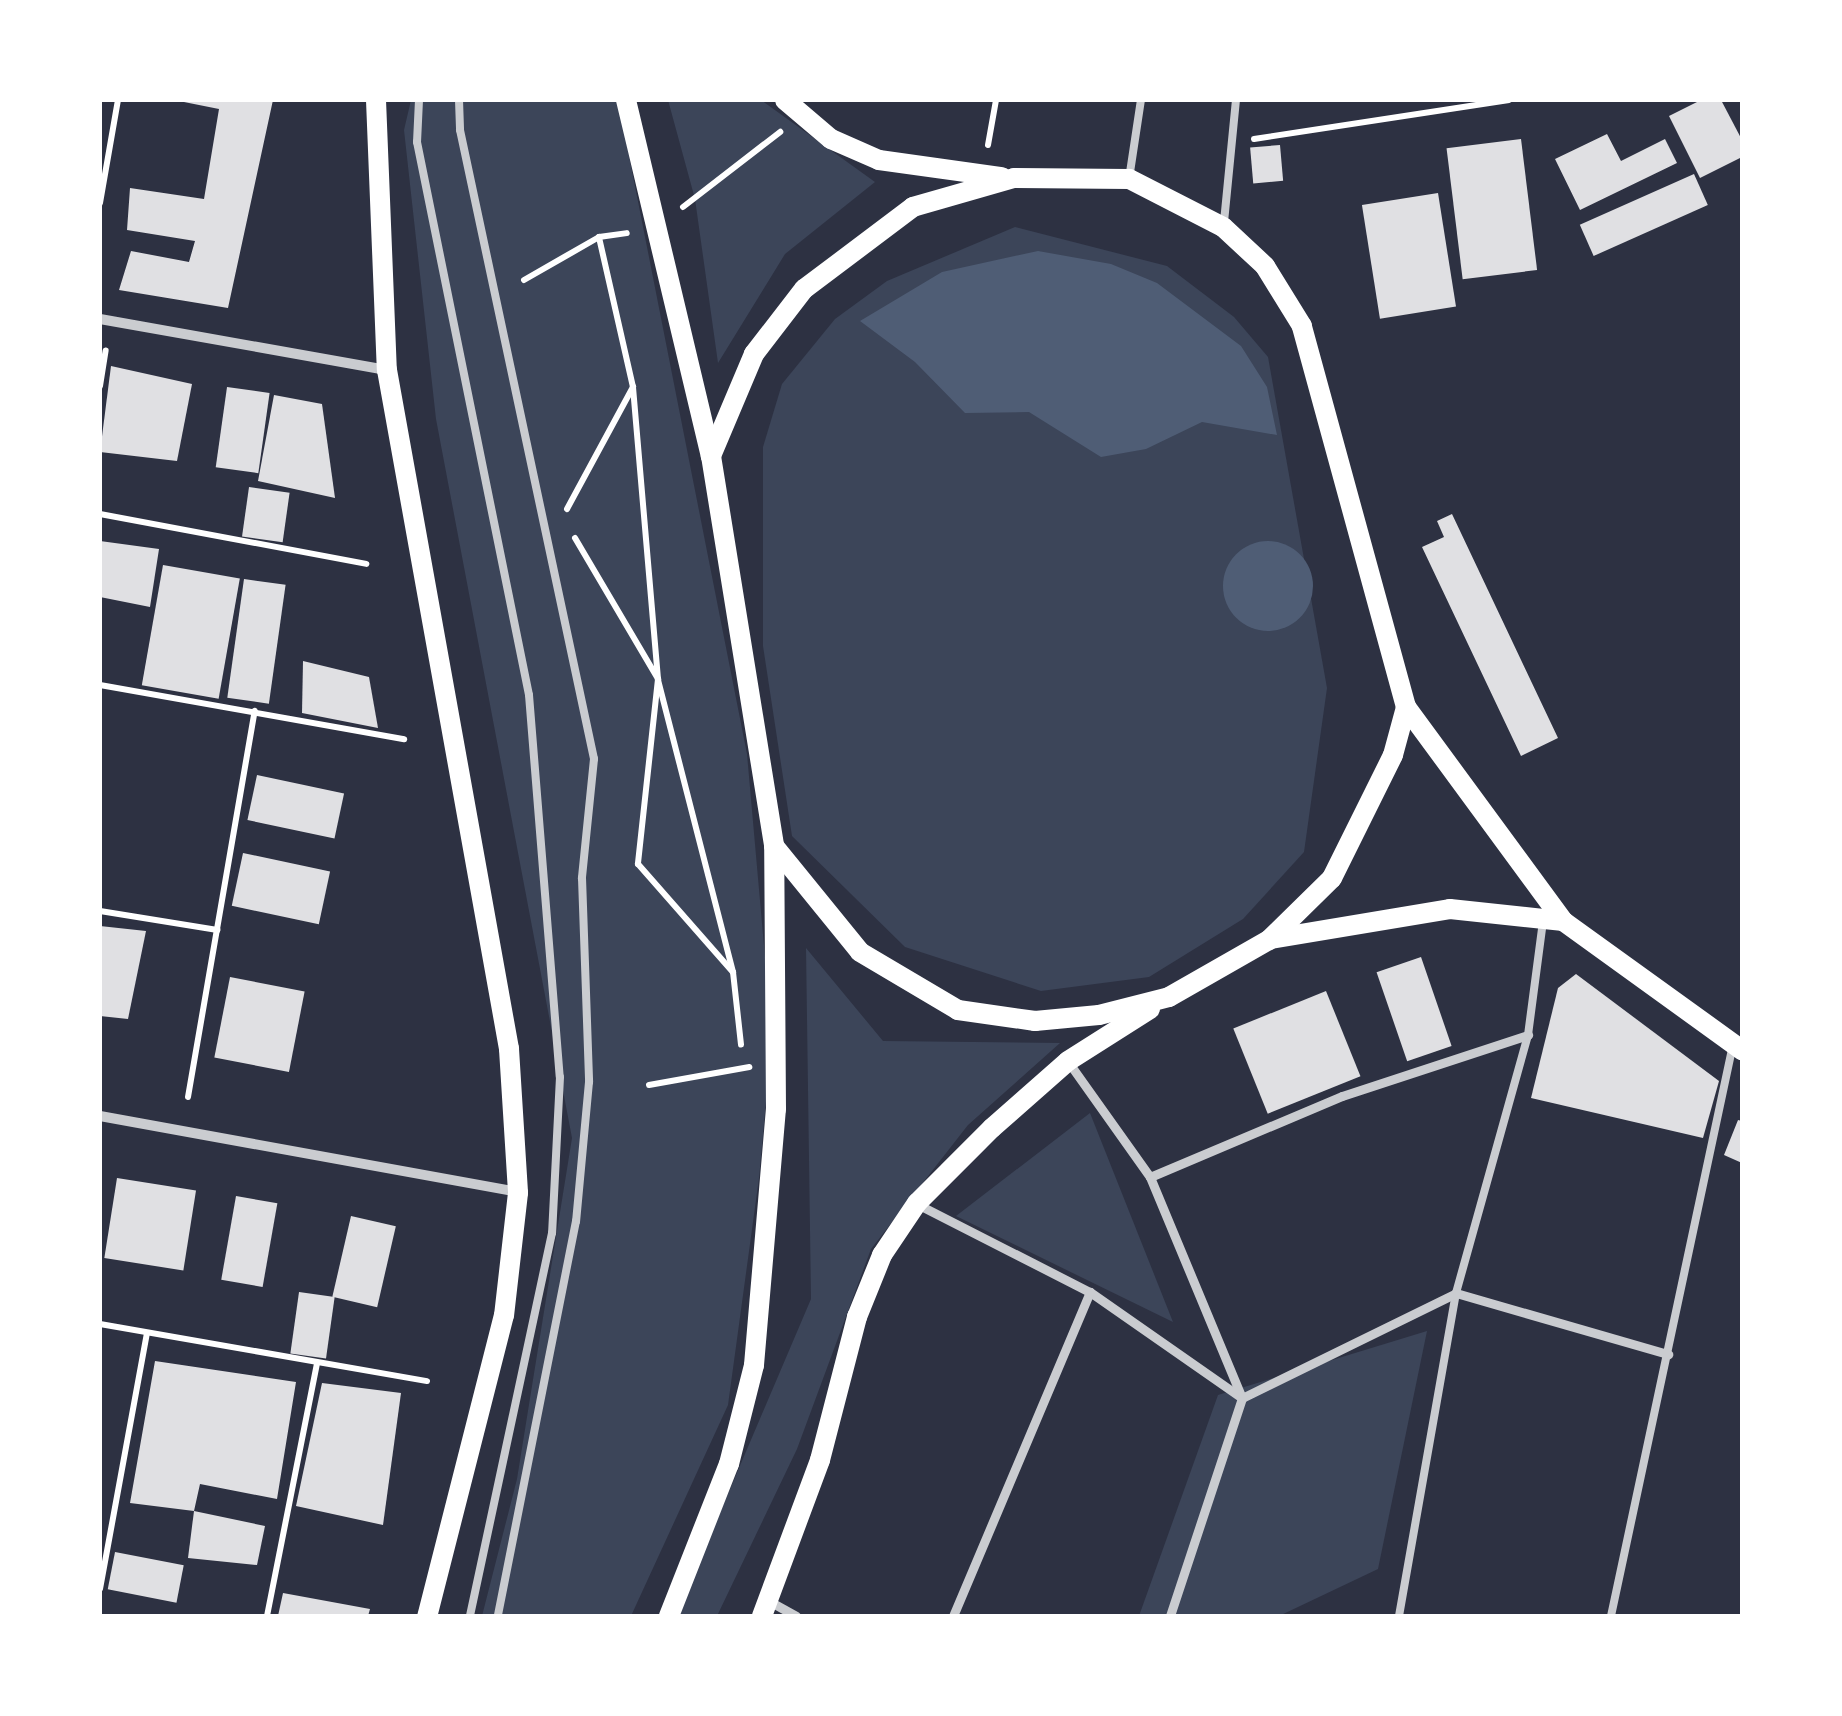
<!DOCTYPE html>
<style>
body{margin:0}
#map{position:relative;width:1842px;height:1716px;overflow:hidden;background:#2d3142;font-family:"IBM Plex Sans",sans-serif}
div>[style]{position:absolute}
.green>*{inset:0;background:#3c4559}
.water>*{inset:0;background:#4f5d75}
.round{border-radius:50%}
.building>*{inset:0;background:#e0e0e3;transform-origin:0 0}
.path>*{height:6px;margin:-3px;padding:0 3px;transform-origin:3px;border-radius:3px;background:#fff}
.service>*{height:8px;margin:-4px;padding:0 4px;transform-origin:4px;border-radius:4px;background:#caccd0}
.pedestrian>*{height:9px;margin:-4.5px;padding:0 4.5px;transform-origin:4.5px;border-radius:4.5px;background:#caccd0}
.minor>*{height:10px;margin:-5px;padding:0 5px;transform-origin:5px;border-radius:5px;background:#caccd0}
.secondary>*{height:20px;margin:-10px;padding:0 10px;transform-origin:10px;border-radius:10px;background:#fff}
span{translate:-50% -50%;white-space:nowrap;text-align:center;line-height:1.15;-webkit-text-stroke:8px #fff;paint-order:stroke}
.frame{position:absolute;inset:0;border:102px solid #fff;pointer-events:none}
</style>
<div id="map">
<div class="green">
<div style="clip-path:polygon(411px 100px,618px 100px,747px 754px,772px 1036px,759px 1178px,728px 1405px,631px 1616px,482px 1616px,517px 1479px,572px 1138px,436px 419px,404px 130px)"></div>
<div style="clip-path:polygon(668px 100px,761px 100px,875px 182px,785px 254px,718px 363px,695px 199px)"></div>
<div style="clip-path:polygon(1015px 227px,1167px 266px,1234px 317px,1268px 357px,1327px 688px,1304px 852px,1243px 919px,1149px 977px,1041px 991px,905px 947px,792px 836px,763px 646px,763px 447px,782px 384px,835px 319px,887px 281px)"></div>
<div style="clip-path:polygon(806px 948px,883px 1041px,1060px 1043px,968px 1125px,871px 1249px,797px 1449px,717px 1616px,676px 1616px,811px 1299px)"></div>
<div style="clip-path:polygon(1090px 1113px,1173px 1322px,956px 1216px)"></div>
<div style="clip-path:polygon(1427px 1331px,1378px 1569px,1279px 1616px,1139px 1616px,1218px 1395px)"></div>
</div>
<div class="water">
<div style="clip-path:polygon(1038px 251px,1111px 264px,1157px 283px,1241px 346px,1267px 387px,1277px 435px,1202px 422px,1146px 449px,1101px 457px,1029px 412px,965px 413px,915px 362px,860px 321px,942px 272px)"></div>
<div class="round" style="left:1223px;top:541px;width:90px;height:90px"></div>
</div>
<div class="building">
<div style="clip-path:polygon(174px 100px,273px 100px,228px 308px,119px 290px,131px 251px,189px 262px,195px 241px,127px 230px,130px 188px,204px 199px,219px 109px)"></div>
<div style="clip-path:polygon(1701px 100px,1721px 100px,1742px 140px,1742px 157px,1700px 178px,1669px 116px)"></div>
<div style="clip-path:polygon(1607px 134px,1621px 161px,1665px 139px,1677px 163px,1580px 210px,1555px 159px)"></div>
<div style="left:1521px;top:139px;width:132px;height:75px;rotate:83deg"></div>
<div style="left:1280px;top:145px;width:36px;height:30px;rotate:85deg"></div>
<div style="left:1694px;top:174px;width:34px;height:125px;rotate:66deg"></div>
<div style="left:1438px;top:193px;width:115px;height:77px;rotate:81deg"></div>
<div style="clip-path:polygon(111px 366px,192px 384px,177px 461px,100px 452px)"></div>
<div style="left:227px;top:387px;width:43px;height:81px;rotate:8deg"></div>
<div style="clip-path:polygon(274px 395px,322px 404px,335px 498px,258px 481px)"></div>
<div style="left:249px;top:487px;width:41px;height:50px;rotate:8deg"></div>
<div style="clip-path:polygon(1452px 514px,1558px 738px,1521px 756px,1422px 547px,1444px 537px,1437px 521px)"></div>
<div style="clip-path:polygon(100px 541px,159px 549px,150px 607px,100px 597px)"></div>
<div style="left:163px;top:565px;width:78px;height:122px;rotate:10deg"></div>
<div style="left:244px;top:579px;width:42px;height:120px;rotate:8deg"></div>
<div style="clip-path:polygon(303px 661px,369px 677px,378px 728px,302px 713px)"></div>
<div style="left:257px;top:775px;width:89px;height:46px;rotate:12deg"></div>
<div style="left:243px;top:853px;width:89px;height:54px;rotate:12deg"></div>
<div style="clip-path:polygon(100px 926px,146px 931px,128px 1019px,100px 1016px)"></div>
<div style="left:1421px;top:957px;width:94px;height:47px;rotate:71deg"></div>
<div style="clip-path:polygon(1576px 974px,1719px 1081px,1703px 1138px,1531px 1098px,1558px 988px)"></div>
<div style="left:230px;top:977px;width:76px;height:82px;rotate:11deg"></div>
<div style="left:1326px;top:991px;width:92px;height:100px;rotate:68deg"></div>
<div style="clip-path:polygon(1738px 1120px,1742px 1121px,1742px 1163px,1724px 1155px)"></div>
<div style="left:117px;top:1178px;width:80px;height:81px;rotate:9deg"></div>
<div style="left:236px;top:1196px;width:42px;height:85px;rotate:10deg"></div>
<div style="left:351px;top:1216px;width:46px;height:83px;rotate:13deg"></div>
<div style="left:299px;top:1292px;width:36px;height:62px;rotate:8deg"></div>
<div style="clip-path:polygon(155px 1361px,296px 1382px,277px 1499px,200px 1484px,194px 1511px,130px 1503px)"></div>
<div style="clip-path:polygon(322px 1383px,401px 1393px,383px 1525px,296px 1506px)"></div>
<div style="clip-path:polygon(194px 1511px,265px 1526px,257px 1565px,188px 1558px)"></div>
<div style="left:115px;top:1552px;width:70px;height:38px;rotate:11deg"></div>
<div style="clip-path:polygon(283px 1593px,370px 1609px,368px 1616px,278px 1616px)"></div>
</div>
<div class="path">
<div style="left:1254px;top:139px;width:258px;rotate:-8.7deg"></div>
<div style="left:988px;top:145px;width:46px;rotate:-79.9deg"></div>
<div style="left:100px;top:203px;width:105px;rotate:-80.1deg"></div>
<div style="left:683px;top:207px;width:123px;rotate:-37.7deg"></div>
<div style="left:524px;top:280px;width:86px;rotate:-29.8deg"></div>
<div style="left:599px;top:237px;width:28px;rotate:-8deg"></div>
<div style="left:100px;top:386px;width:36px;rotate:-81deg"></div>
<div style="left:567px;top:509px;width:139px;rotate:-61.6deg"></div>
<div style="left:100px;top:514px;width:271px;rotate:10.6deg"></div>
<div style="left:575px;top:538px;width:164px;rotate:59.5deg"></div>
<div style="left:658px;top:679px;width:186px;rotate:96.2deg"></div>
<div style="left:638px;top:864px;width:144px;rotate:48.7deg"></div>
<div style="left:733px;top:972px;width:302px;rotate:-104.4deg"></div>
<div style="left:658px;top:679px;width:293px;rotate:-94.9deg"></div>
<div style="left:633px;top:387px;width:154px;rotate:-102.8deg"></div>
<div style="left:100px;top:685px;width:309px;rotate:10.1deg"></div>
<div style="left:100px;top:911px;width:119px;rotate:9.2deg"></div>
<div style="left:733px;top:972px;width:73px;rotate:83.7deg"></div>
<div style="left:649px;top:1085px;width:102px;rotate:-10.2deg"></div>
<div style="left:188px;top:1097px;width:392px;rotate:-80.2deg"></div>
<div style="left:100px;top:1324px;width:332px;rotate:9.9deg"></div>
<div style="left:100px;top:1589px;width:260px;rotate:-79.6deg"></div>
<div style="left:267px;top:1616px;width:258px;rotate:-78.8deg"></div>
</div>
<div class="service">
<div style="left:419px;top:100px;width:42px;rotate:92.7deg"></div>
<div style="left:417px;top:142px;width:564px;rotate:78.55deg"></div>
<div style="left:529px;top:695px;width:383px;rotate:85.4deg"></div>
<div style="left:560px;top:1077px;width:156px;rotate:92.9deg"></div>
<div style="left:552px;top:1233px;width:392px;rotate:102.1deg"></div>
<div style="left:459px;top:100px;width:30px;rotate:88deg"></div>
<div style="left:460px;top:130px;width:643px;rotate:77.97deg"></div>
<div style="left:594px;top:759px;width:120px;rotate:95.8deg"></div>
<div style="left:582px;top:878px;width:204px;rotate:88deg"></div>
<div style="left:589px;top:1082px;width:140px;rotate:95.3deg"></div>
<div style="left:576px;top:1221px;width:403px;rotate:101.2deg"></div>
<div style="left:1129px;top:179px;width:80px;rotate:-81.4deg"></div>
<div style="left:1224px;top:222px;width:123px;rotate:-84.4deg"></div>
<div style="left:1399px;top:1616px;width:328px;rotate:-80deg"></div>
<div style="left:1456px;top:1293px;width:268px;rotate:-74.4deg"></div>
<div style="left:1528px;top:1035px;width:115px;rotate:-82.5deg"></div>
<div style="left:1611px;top:1616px;width:580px;rotate:-77.95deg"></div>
</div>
<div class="pedestrian">
<div style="left:1069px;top:1063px;width:140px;rotate:54.6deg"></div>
<div style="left:1150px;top:1177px;width:239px;rotate:67.4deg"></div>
<div style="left:1242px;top:1398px;width:230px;rotate:108.3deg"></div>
<div style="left:1150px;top:1177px;width:208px;rotate:-22.9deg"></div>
<div style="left:1342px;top:1096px;width:196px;rotate:-18.2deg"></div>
<div style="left:919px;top:1205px;width:192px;rotate:27deg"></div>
<div style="left:1090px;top:1292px;width:185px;rotate:34.9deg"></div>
<div style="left:1242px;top:1398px;width:238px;rotate:-26.1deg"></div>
<div style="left:1456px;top:1293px;width:221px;rotate:16.1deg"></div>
<div style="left:769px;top:1601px;width:31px;rotate:29deg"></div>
<div style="left:953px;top:1616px;width:352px;rotate:-67.1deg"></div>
</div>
<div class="minor">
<div style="left:100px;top:319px;width:291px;rotate:10.1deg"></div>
<div style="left:100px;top:1116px;width:424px;rotate:10.3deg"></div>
</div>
<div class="secondary">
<div style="left:376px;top:100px;width:270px;rotate:87.7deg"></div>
<div style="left:387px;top:370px;width:690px;rotate:79.81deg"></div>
<div style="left:509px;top:1049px;width:144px;rotate:86.4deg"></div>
<div style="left:518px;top:1193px;width:123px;rotate:96.5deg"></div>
<div style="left:504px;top:1315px;width:311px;rotate:104.3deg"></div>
<div style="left:626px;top:100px;width:366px;rotate:76.6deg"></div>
<div style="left:711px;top:456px;width:395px;rotate:80.8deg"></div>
<div style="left:774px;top:846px;width:136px;rotate:50.9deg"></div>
<div style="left:860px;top:952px;width:114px;rotate:30.6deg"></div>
<div style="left:958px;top:1010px;width:78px;rotate:8.1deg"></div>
<div style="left:1035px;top:1021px;width:64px;rotate:-5.4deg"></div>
<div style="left:1099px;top:1015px;width:72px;rotate:-14.4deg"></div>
<div style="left:1169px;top:997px;width:115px;rotate:-29.7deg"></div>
<div style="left:1269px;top:940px;width:88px;rotate:-44.5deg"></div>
<div style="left:1332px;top:878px;width:137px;rotate:-63.6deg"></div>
<div style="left:1393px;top:755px;width:50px;rotate:-74.8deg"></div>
<div style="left:1406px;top:707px;width:395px;rotate:-105.3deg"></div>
<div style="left:1302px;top:326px;width:70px;rotate:-121.7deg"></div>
<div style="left:1265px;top:266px;width:57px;rotate:-137.1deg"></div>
<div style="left:1223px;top:227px;width:106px;rotate:-152.9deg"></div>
<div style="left:1129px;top:179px;width:115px;rotate:-179.5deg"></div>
<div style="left:1014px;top:178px;width:105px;rotate:164deg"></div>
<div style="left:913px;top:207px;width:136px;rotate:143deg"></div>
<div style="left:804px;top:289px;width:82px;rotate:127.6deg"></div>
<div style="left:754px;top:354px;width:111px;rotate:112.9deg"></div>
<div style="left:785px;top:100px;width:60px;rotate:40.3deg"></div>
<div style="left:831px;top:139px;width:52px;rotate:23.6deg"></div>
<div style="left:879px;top:160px;width:124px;rotate:7.9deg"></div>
<div style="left:1406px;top:707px;width:265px;rotate:53.7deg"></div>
<div style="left:1563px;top:921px;width:221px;rotate:35.8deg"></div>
<div style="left:1271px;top:939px;width:181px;rotate:-9.5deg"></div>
<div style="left:1450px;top:909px;width:114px;rotate:6.1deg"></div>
<div style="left:669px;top:1616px;width:163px;rotate:-68.5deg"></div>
<div style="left:729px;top:1464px;width:102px;rotate:-75.8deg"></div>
<div style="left:754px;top:1365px;width:257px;rotate:-85.1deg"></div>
<div style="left:776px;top:1109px;width:263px;rotate:-90.4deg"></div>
<div style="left:762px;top:1616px;width:166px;rotate:-69.6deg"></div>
<div style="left:820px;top:1460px;width:148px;rotate:-75.5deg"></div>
<div style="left:857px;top:1317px;width:67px;rotate:-68deg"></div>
<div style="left:882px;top:1255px;width:63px;rotate:-56.1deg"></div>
<div style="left:917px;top:1203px;width:106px;rotate:-45deg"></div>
<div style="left:992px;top:1128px;width:101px;rotate:-41.4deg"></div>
<div style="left:1068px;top:1061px;width:97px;rotate:-32.4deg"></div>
</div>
<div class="frame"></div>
</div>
